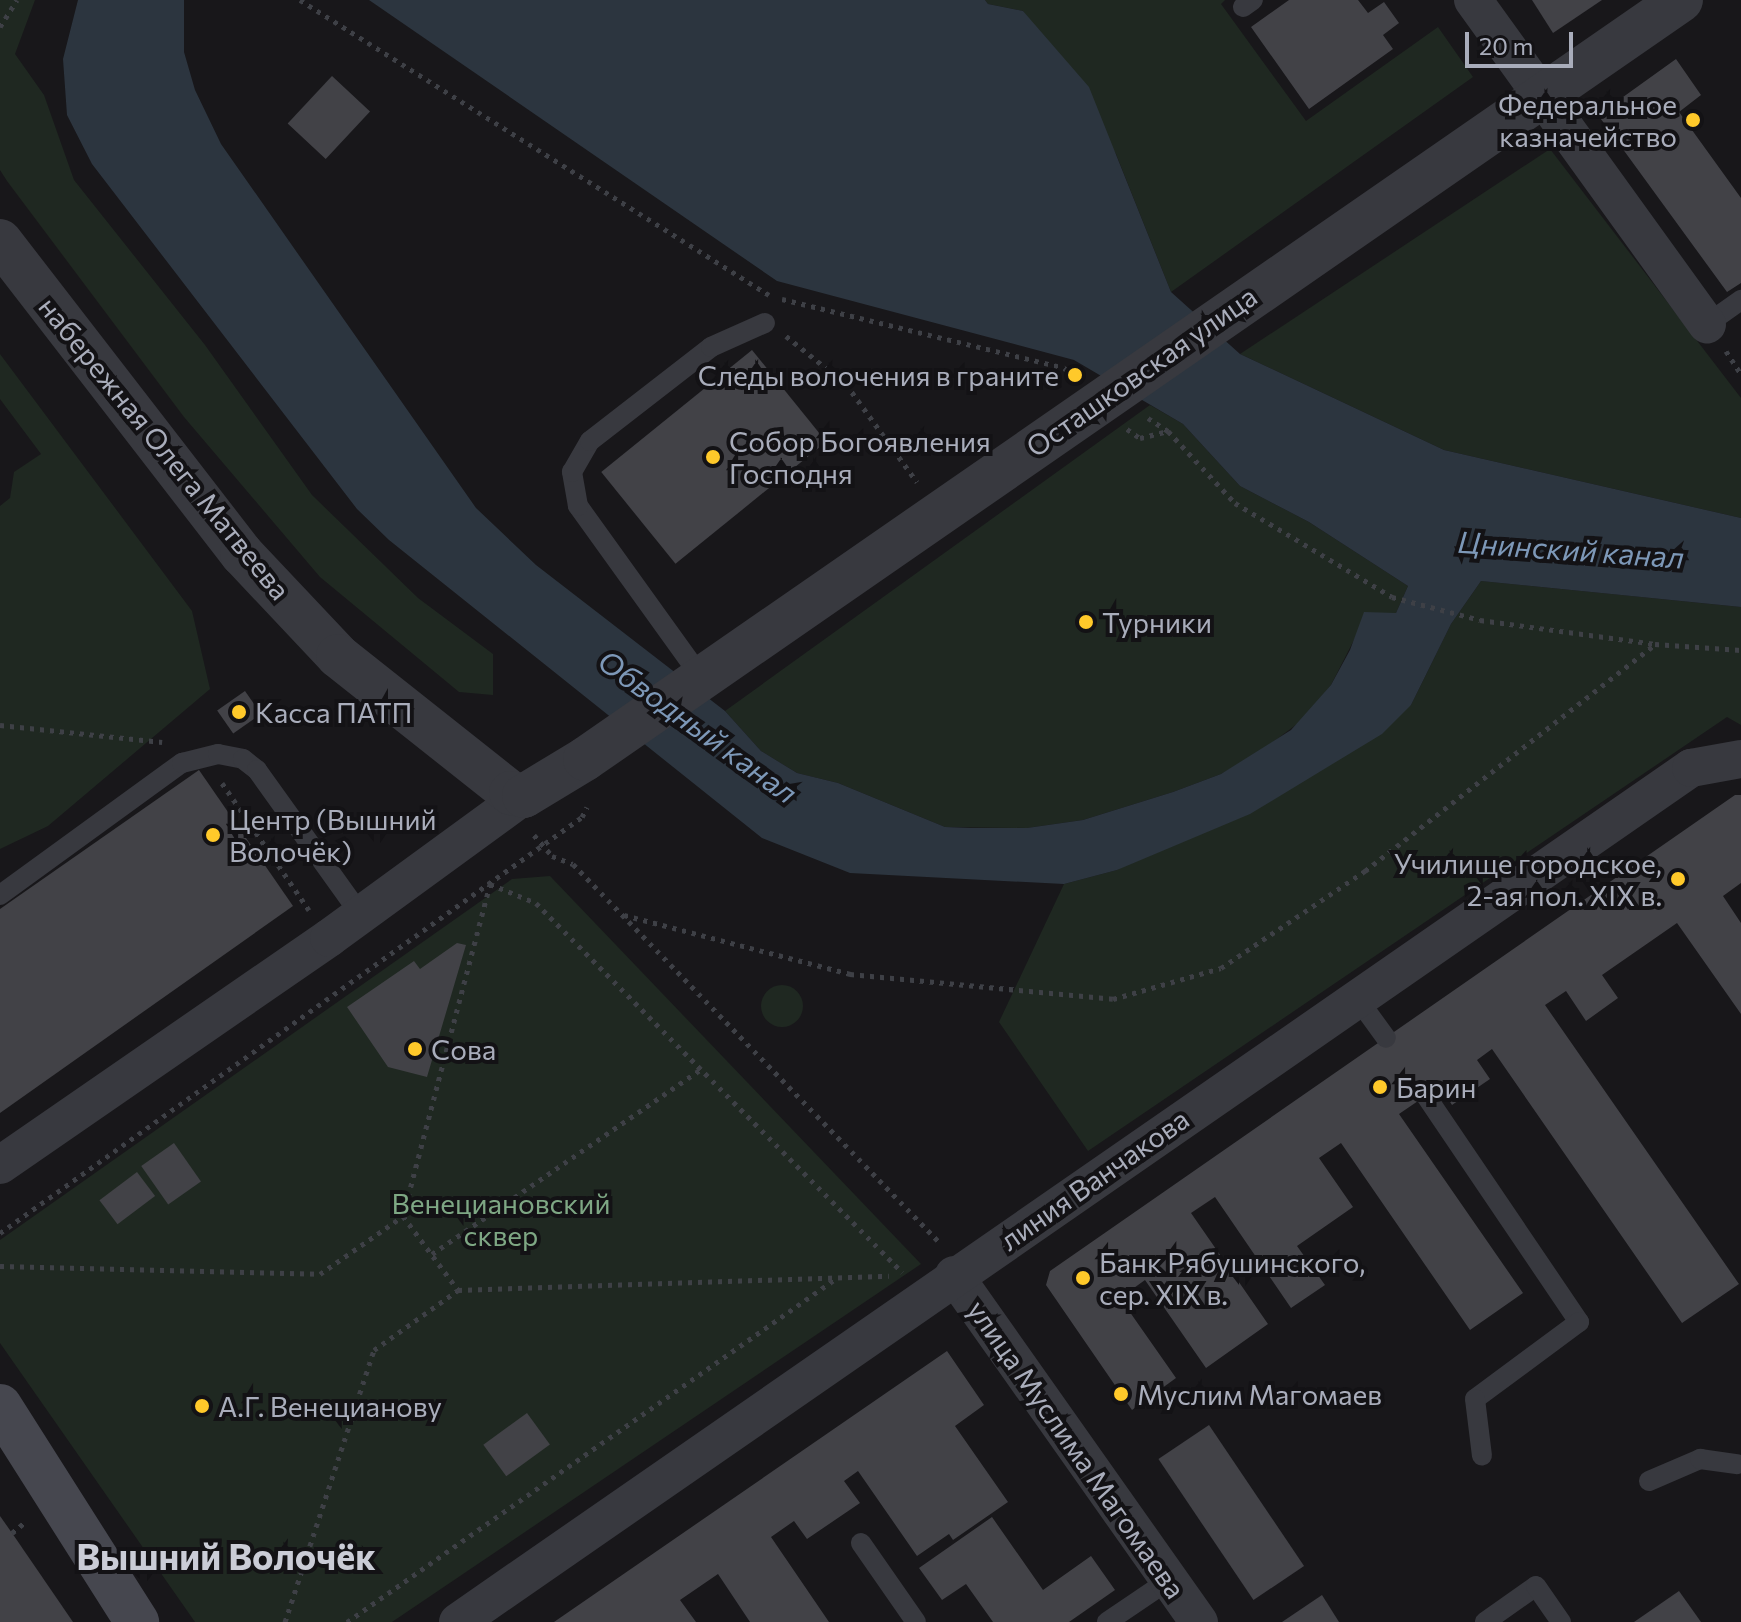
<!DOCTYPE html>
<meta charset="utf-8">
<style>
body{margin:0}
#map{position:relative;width:1741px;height:1622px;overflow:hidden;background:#18171a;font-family:Commissioner,sans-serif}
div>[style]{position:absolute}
.green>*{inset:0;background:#1f2821}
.round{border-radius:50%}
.water>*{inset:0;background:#2c353f}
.building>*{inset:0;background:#424247;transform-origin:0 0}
.path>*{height:5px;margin-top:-2.5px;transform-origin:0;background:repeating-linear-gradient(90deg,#3e4046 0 4px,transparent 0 10px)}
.service>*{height:20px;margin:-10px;padding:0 10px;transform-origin:10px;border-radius:10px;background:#38393f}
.minor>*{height:38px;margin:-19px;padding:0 19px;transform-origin:19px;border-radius:19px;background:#38393f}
.tertiary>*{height:44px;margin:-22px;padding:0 22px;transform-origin:22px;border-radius:22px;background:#38393f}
.secondary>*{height:44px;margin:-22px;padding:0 22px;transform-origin:22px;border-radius:22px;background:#46474f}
.dots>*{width:22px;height:22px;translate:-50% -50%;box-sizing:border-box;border:4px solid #131215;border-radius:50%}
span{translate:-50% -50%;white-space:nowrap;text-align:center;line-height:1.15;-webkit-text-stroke:8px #131215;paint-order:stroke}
.poi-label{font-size:28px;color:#a9adbb}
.right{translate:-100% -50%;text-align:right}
.left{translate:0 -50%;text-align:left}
.street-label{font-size:28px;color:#a9adbb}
.park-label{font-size:28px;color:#7ea784}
.water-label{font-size:30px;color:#7d98b8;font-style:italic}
.district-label{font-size:36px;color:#caccd6;font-weight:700}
.scale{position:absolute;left:1465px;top:32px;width:108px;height:36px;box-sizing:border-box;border:4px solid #a9adbb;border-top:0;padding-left:10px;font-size:24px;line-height:28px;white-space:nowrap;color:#a9adbb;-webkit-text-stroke:6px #131215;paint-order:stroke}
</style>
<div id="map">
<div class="green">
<div style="clip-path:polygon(0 0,35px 0,15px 54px,44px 95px,74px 180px,205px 345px,312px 495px,418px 598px,493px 654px,493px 695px,459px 692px,320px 577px,184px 417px,7px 181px,0 170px)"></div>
<div style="clip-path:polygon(985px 0,1225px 0,1221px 4px,1306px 121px,1438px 27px,1473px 77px,1171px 292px,1116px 154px,1023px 11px,988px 4px)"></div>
<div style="clip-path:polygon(1550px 149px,1741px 398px,1741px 518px,1444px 450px,1240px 354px)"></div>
<div style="clip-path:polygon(0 354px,192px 611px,210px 689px,48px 826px,0 849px,0 506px,10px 498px,14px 472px,41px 454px,0 399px)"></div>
<div style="clip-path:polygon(1150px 405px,1183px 424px,1240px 486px,1309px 522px,1408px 586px,1396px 613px,1358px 632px,1331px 685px,1305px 718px,1257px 754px,1221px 774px,1173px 792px,1083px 820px,1027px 828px,945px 827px,838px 783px,797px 773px,761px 751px,725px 711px)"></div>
<div style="clip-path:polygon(1481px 581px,1741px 607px,1741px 725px,1727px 717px,1088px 1151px,999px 1022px,1064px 884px,1117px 870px,1411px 705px,1451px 624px)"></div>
<div style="clip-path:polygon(550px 876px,921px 1264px,392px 1622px,195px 1622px,0 1343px,0 1240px,512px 879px)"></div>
<div class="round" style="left:761px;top:985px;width:42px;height:42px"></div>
</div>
<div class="water">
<div style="clip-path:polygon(78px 0,184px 0,184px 52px,195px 90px,221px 144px,476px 508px,536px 565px,725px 711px,761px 751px,797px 773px,838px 783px,945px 827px,971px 828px,1027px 828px,1083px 820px,1173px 792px,1221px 774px,1291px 730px,1331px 685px,1350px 650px,1364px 612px,1396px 613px,1408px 586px,1309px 522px,1240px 486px,1183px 424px,1074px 360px,777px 281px,369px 0,985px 0,988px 4px,1023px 11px,1089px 87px,1171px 292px,1240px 354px,1444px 450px,1741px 518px,1741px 607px,1481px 581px,1451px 624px,1411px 705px,1382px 734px,1250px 814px,1117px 870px,1064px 884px,850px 873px,762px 838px,389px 540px,357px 509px,92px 164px,67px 115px,63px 59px)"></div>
</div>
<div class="building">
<div style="clip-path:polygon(1289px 0,1358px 0,1368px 13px,1384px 2px,1399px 23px,1383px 35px,1393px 49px,1309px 109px,1251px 27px)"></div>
<div style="clip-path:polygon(1532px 0,1602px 0,1553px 33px)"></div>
<div style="clip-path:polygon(1676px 59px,1701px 95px,1679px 112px,1741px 198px,1741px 283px,1727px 292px,1598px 115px)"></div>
<div style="left:332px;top:76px;width:52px;height:65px;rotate:43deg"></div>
<div style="left:752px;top:350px;width:118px;height:194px;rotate:51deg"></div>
<div style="left:245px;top:691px;width:28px;height:34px;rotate:55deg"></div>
<div style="clip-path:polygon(199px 770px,293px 906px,0 1113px,0 909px)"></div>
<div style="clip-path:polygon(1735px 795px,1741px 795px,1741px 883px,1723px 896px,1741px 923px,1741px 1014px,1677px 923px,1602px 975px,1618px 998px,1586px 1021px,1566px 991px,1545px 1005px,1739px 1284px,1682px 1323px,1492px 1049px,1477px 1060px,1490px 1079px,1452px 1105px,1440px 1086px,1399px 1114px,1523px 1293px,1470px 1330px,1341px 1143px,1319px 1158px,1353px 1207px,1297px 1246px,1325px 1285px,1291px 1308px,1215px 1197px,1191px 1213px,1268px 1324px,1206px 1368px,1145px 1280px,1120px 1298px,1176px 1378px,1132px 1410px,1046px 1285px,1050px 1271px)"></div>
<div style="clip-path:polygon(457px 943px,466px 945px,427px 1077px,388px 1067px,347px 1007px,414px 961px,420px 969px)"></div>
<div style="left:174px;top:1143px;width:47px;height:40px;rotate:55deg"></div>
<div style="left:137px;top:1172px;width:30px;height:47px;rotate:53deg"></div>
<div style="clip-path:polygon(947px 1351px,984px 1405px,955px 1426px,1008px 1502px,953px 1540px,949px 1534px,917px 1556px,858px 1471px,844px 1481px,860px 1503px,807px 1539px,794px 1521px,771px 1537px,829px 1622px,750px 1622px,718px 1574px,680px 1600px,696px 1622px,554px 1622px)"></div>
<div style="left:527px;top:1413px;width:39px;height:54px;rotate:54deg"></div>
<div style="left:1209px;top:1425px;width:170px;height:61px;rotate:56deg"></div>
<div style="clip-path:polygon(0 1516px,12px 1533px,73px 1622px,0 1622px)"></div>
<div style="clip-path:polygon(992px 1517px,1043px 1590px,1091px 1556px,1115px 1590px,1069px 1622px,993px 1622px,966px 1584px,942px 1600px,919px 1568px)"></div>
<div style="clip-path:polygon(1679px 1591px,1701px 1622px,1634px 1622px)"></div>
<div style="clip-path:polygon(1322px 1595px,1339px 1622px,1282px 1622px)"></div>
</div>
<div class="path">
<div style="left:300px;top:0;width:554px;rotate:32.17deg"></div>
<div style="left:0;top:27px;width:32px;rotate:-58deg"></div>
<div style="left:782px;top:299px;width:290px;rotate:13.7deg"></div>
<div style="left:1064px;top:368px;width:12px;rotate:31deg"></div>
<div style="left:786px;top:336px;width:77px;rotate:38.7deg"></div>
<div style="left:846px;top:384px;width:121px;rotate:54.1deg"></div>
<div style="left:1726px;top:351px;width:27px;rotate:57deg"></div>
<div style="left:1148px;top:418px;width:24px;rotate:33deg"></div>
<div style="left:1168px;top:431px;width:98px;rotate:47.1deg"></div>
<div style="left:1235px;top:503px;width:183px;rotate:30.9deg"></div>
<div style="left:1392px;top:597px;width:91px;rotate:14.6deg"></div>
<div style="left:1480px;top:620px;width:177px;rotate:7.8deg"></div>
<div style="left:1655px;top:644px;width:86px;rotate:4deg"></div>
<div style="left:1127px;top:429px;width:16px;rotate:35deg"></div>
<div style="left:1140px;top:438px;width:29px;rotate:-14deg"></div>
<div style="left:0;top:725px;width:163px;rotate:6deg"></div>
<div style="left:222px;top:783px;width:154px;rotate:55.6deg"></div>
<div style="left:534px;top:835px;width:28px;rotate:49deg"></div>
<div style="left:552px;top:856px;width:22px;rotate:21deg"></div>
<div style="left:573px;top:864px;width:528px;rotate:45.92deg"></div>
<div style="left:624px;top:915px;width:234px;rotate:14.6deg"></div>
<div style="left:850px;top:974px;width:264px;rotate:5.4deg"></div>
<div style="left:1113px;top:999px;width:112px;rotate:-16deg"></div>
<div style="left:1221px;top:968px;width:174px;rotate:-34deg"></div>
<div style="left:1365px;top:871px;width:367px;rotate:-38deg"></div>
<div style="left:403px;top:1216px;width:92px;rotate:53.4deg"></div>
<div style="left:0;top:1233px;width:715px;rotate:-35.56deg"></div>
<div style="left:582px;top:817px;width:11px;rotate:-63deg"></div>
<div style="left:432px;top:1254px;width:326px;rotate:-34.5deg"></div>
<div style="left:0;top:1266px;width:320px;rotate:1.4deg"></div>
<div style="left:320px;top:1274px;width:101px;rotate:-34.9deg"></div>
<div style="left:403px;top:1216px;width:343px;rotate:-75.3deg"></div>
<div style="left:490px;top:884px;width:50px;rotate:22.4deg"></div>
<div style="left:536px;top:903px;width:520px;rotate:45.23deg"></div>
<div style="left:12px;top:1533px;width:16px;rotate:-40deg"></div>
<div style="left:285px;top:1622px;width:286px;rotate:-71.9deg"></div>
<div style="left:374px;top:1350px;width:103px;rotate:-35.5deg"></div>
<div style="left:458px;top:1290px;width:431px;rotate:-1.9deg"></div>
<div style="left:347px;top:1622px;width:595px;rotate:-35.08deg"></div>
</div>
<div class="service">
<div style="left:1243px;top:7px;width:12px;rotate:-35deg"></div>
<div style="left:1707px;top:324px;width:42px;rotate:-35.2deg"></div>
<div style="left:701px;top:677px;width:211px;rotate:-125.7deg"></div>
<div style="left:578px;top:506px;width:35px;rotate:-100deg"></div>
<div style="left:572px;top:472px;width:36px;rotate:-60deg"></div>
<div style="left:590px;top:441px;width:153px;rotate:-37.8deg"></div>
<div style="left:711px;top:347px;width:59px;rotate:-24deg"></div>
<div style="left:0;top:895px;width:225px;rotate:-36deg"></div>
<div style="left:182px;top:763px;width:37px;rotate:-14deg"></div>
<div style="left:218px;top:754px;width:25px;rotate:11deg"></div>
<div style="left:243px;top:759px;width:18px;rotate:38deg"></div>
<div style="left:257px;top:770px;width:177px;rotate:54.4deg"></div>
<div style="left:1357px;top:998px;width:49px;rotate:54.1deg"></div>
<div style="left:1426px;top:1096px;width:273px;rotate:55.9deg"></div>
<div style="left:1579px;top:1322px;width:129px;rotate:143.5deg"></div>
<div style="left:1475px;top:1399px;width:57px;rotate:83deg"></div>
<div style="left:1649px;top:1481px;width:56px;rotate:-23.3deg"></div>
<div style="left:1700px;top:1459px;width:37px;rotate:8deg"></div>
<div style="left:861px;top:1543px;width:96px;rotate:55.2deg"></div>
<div style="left:1107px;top:1622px;width:75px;rotate:-34.1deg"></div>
<div style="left:1485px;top:1622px;width:62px;rotate:-35.2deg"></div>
<div style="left:1536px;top:1586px;width:44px;rotate:55.2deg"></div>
</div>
<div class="minor">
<div style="left:1473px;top:0;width:400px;rotate:54.2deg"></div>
<div style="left:0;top:1165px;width:400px;rotate:-34.6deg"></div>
<div style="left:329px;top:938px;width:241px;rotate:-36.1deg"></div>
<div style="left:954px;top:1275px;width:425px;rotate:54.8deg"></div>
<div style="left:458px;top:1622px;width:1500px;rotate:-34.71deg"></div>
<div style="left:1691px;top:768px;width:51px;rotate:-10.2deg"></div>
</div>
<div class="tertiary">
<div style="left:0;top:241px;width:396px;rotate:52.3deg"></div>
<div style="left:242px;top:554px;width:140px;rotate:46.7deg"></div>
<div style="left:338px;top:656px;width:221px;rotate:38.4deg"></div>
<div style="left:511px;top:793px;width:13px;rotate:13deg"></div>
<div style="left:524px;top:796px;width:71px;rotate:-31.2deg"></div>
<div style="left:585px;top:759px;width:1333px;rotate:-34.7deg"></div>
</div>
<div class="secondary">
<div style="left:0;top:1406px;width:256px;rotate:57.6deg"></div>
</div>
<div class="dots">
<div style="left:1693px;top:120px;background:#ffc92a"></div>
<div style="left:1075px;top:375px;background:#ffc92a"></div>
<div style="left:713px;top:457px;background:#ffc92a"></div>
<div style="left:1086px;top:622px;background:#ffc92a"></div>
<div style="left:239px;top:712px;background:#ffc92a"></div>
<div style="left:213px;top:835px;background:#ffc92a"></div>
<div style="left:1678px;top:879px;background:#ffc92a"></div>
<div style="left:415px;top:1049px;background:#ffc92a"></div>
<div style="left:1380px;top:1087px;background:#ffc92a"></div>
<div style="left:1083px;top:1278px;background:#ffc92a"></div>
<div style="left:1121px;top:1394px;background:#ffc92a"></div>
<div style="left:202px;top:1406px;background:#ffc92a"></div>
</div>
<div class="poi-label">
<span class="right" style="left:1677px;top:120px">Федеральное<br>казначейство</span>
<span class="right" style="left:1059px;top:375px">Следы волочения в граните</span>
<span class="left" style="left:729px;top:457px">Собор Богоявления<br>Господня</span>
<span class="left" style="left:1102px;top:622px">Турники</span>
<span class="left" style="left:255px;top:712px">Касса ПАТП</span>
<span class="left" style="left:229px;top:835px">Центр (Вышний<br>Волочёк)</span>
<span class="right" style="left:1662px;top:879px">Училище городское,<br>2-ая пол. XIX в.</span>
<span class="left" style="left:431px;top:1049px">Сова</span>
<span class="left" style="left:1396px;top:1087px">Барин</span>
<span class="left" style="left:1099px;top:1278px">Банк Рябушинского,<br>сер. XIX в.</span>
<span class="left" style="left:1137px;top:1394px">Муслим Магомаев</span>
<span class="left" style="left:218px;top:1406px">А.Г. Венецианову</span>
</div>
<div class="street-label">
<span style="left:1141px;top:371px;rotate:-35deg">Осташковская улица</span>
<span style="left:165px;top:448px;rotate:51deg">набережная Олега Матвеева</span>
<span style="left:1094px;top:1179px;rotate:-35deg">линия Ванчакова</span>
<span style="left:1077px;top:1449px;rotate:55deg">улица Муслима Магомаева</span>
</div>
<div class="park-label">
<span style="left:501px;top:1219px">Венециановский<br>сквер</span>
</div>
<div class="water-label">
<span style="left:1571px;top:549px;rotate:4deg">Цнинский канал</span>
<span style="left:698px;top:726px;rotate:36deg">Обводный канал</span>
</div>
<div class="district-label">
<span style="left:226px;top:1556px">Вышний Волочёк</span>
</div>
<div class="scale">20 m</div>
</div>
